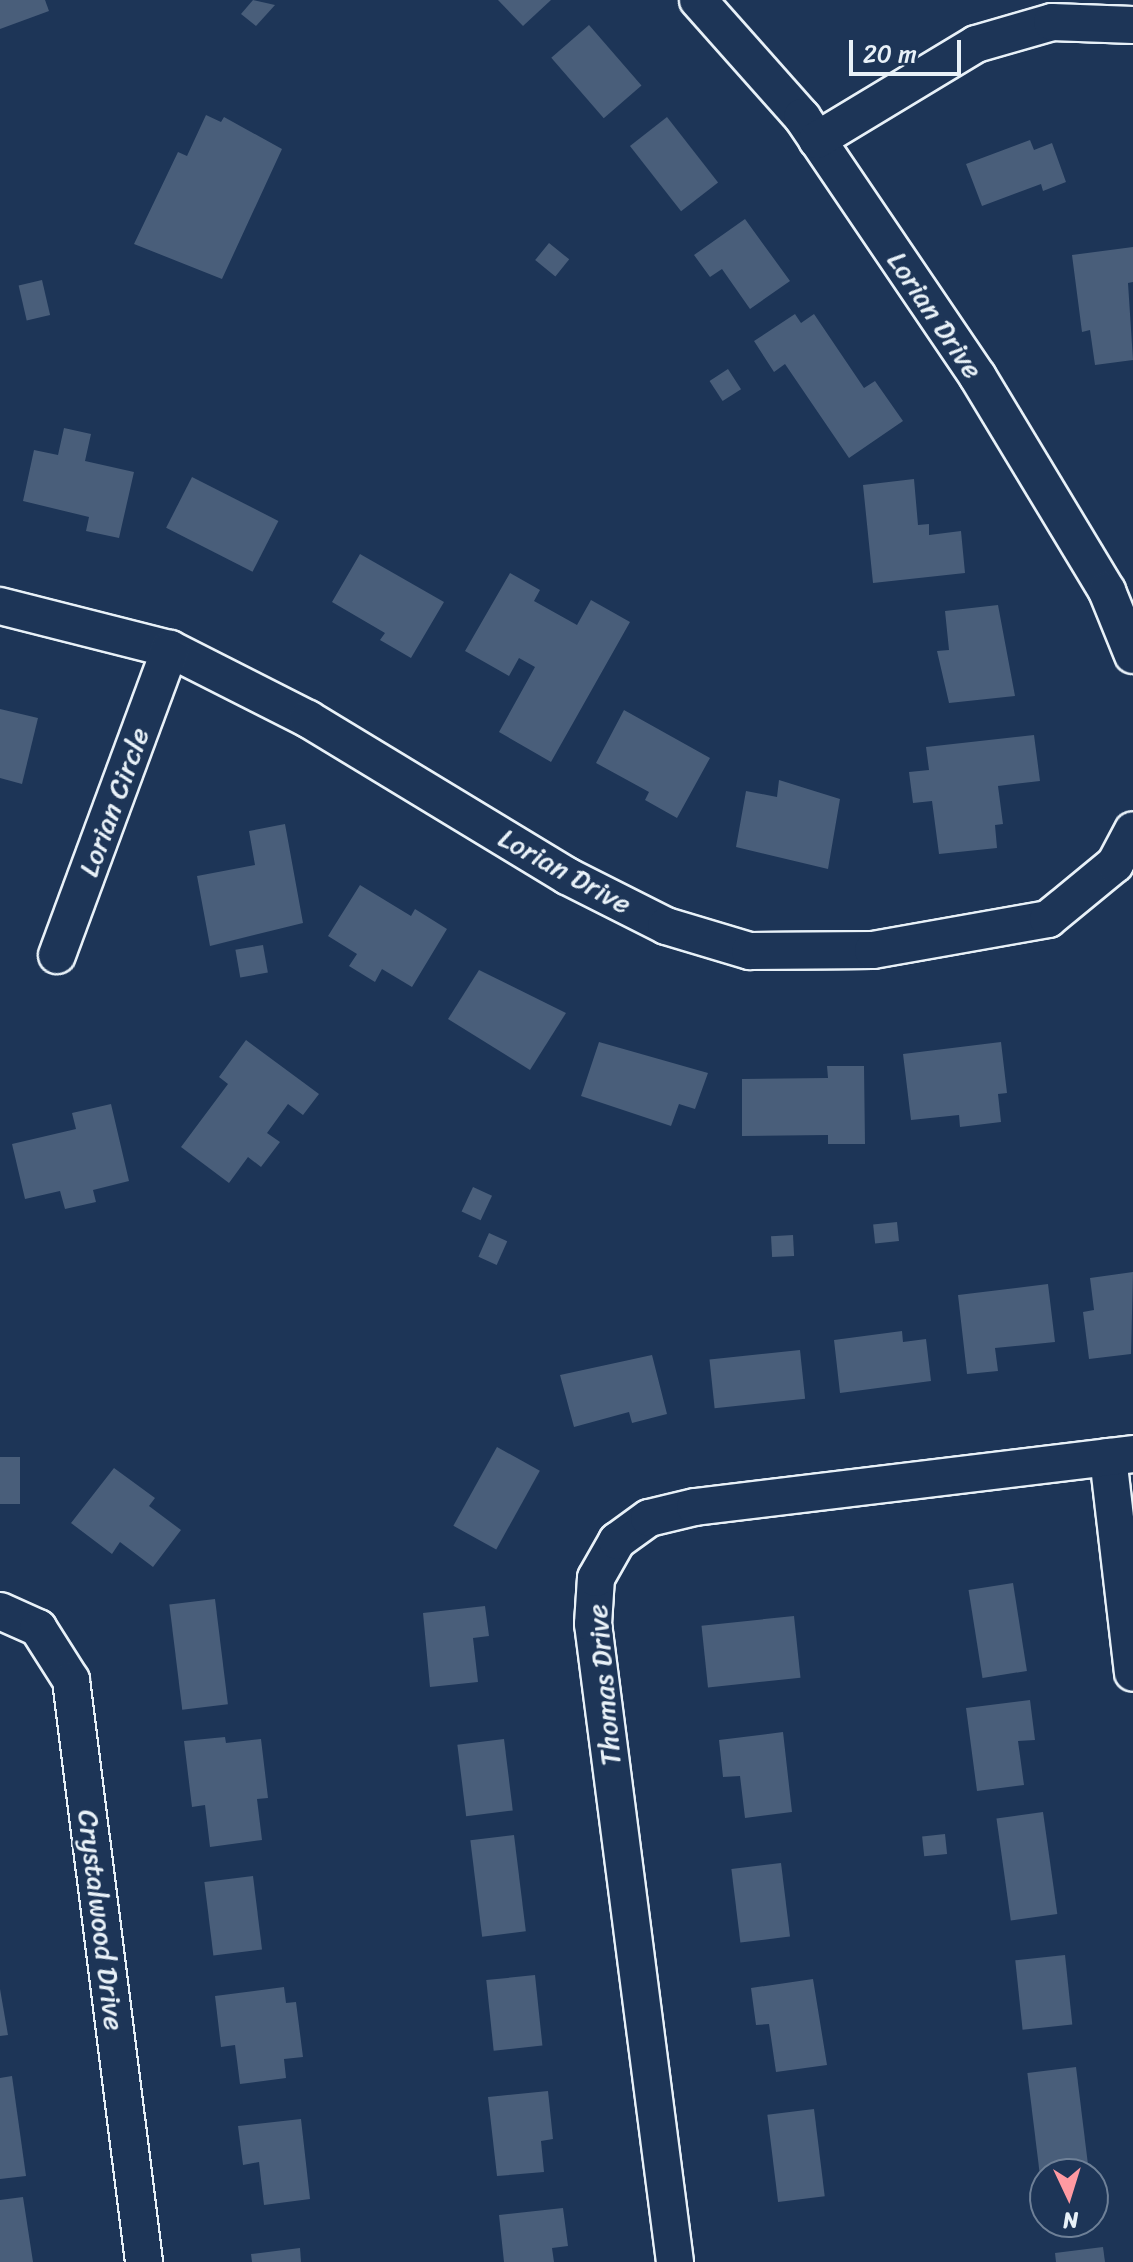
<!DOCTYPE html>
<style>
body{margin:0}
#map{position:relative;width:1133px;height:2262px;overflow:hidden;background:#1d3557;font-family:Sriracha,sans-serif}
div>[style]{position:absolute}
.building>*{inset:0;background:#495e7a;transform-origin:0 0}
.roads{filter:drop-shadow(2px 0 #e8f1f8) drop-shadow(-2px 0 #e8f1f8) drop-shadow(0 2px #e8f1f8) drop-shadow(0 -2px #e8f1f8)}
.minor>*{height:36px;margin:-18px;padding:0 18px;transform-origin:18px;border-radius:18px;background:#1d3557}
span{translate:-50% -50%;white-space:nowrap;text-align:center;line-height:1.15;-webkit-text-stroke:6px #1d3557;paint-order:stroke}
.street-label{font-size:28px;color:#e8f1f8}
.north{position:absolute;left:1029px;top:2158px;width:80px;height:80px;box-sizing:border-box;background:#1d3557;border:2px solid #6e8097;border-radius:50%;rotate:176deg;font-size:22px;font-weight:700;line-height:32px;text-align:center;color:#e8f1f8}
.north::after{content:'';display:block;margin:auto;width:28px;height:36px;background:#ff9aa2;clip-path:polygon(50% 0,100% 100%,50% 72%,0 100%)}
.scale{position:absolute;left:849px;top:40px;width:112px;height:36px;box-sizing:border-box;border:4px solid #e8f1f8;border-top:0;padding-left:10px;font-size:24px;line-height:28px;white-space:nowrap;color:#e8f1f8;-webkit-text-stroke:6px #1d3557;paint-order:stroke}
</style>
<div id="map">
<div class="building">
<div style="clip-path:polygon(0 0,45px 0,49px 11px,0 29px)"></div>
<div style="clip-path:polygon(253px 0,275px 5px,256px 26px,241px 14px)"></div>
<div style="clip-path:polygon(498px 0,551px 0,523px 26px)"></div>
<div style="left:589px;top:25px;width:80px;height:50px;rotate:49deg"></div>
<div style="clip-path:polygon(206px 115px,221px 122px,224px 117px,282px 149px,222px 279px,134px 244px,178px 152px,187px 156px)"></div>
<div style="left:667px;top:117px;width:83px;height:47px;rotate:52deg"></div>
<div style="clip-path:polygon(1030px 140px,1034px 150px,1052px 143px,1066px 182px,1043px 191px,1041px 184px,982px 206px,966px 164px)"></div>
<div style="clip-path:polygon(745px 219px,790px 281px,750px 309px,722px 269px,710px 277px,694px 255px)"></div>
<div style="left:549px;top:243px;width:26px;height:22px;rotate:39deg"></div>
<div style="clip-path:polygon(1133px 247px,1133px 282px,1128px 283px,1133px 360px,1095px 365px,1090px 330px,1082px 332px,1072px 255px)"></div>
<div style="left:42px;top:280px;width:36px;height:24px;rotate:77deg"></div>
<div style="clip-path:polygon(795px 314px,801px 323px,814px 314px,864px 388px,875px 381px,903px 421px,849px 458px,785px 364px,774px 372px,754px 341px)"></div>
<div style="left:728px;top:369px;width:24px;height:22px;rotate:57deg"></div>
<div style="clip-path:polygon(64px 428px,91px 434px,85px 461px,134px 472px,119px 538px,86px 531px,89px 517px,23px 501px,34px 450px,58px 455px)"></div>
<div style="left:192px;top:477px;width:97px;height:57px;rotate:27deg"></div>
<div style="clip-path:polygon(914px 479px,918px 525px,929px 524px,929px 535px,961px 531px,965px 573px,873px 583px,863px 485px)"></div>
<div style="clip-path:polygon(360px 554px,444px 602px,411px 658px,380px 640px,385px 633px,332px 602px)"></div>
<div style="clip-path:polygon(510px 573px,540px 590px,534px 601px,577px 625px,591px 600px,630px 622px,551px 762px,499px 732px,535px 667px,519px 658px,509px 676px,465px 651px)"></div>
<div style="clip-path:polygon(998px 605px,1015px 696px,949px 703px,937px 651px,949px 650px,945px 611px)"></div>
<div style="clip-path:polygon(0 709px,38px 718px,22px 784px,0 778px)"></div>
<div style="clip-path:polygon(624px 710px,710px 758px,677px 818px,645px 800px,649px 792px,596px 763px)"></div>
<div style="clip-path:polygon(1034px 735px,1040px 781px,998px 786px,1003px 824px,995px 825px,997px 848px,939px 854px,932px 801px,913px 803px,909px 772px,929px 770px,926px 747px)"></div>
<div style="clip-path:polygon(779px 780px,840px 799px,828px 869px,736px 847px,746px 791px,777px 797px)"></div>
<div style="clip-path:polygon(285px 824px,303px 923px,210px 946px,197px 876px,255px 865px,249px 831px)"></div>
<div style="clip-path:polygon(360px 885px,411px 916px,415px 909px,447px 929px,412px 987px,382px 969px,375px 982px,349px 966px,357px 954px,328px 936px)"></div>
<div style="left:263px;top:945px;width:28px;height:28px;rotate:80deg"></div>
<div style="clip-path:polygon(479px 970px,566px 1013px,530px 1070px,448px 1019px)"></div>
<div style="clip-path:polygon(246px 1040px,319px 1094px,303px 1115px,288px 1104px,267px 1133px,280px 1142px,261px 1167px,248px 1157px,229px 1183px,181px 1147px,228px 1084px,219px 1077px)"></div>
<div style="clip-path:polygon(599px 1042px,708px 1073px,695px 1109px,679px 1104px,671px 1126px,581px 1096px)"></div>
<div style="clip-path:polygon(1001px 1042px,1007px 1093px,998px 1094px,1001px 1122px,960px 1127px,959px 1115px,911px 1120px,903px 1054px)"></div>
<div style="clip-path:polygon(827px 1066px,864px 1066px,865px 1144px,828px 1144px,828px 1135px,742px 1136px,742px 1079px,828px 1078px)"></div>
<div style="clip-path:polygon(111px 1104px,129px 1181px,93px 1190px,96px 1202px,65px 1209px,60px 1191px,25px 1199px,12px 1144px,76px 1129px,72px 1113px)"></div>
<div style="left:473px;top:1187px;width:21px;height:27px;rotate:25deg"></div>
<div style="left:897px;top:1222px;width:19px;height:24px;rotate:84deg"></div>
<div style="left:489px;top:1233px;width:20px;height:26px;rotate:24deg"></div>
<div style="left:793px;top:1235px;width:21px;height:22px;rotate:87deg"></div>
<div style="clip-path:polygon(1133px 1272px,1131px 1354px,1089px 1359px,1083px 1312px,1094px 1310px,1090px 1278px)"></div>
<div style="clip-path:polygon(1048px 1284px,1055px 1342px,995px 1348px,998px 1371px,967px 1374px,958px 1295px)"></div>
<div style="clip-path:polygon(902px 1331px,903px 1342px,926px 1339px,931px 1381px,840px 1393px,834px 1340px)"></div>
<div style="left:800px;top:1350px;width:49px;height:91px;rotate:84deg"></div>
<div style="clip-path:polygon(652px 1355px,667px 1414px,632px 1423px,629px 1412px,574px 1427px,560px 1375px)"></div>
<div style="left:497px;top:1447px;width:49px;height:90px;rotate:29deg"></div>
<div style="left:0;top:1457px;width:20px;height:47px"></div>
<div style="clip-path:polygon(114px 1468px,155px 1498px,149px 1506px,181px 1530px,153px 1567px,120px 1542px,112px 1554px,71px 1523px)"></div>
<div style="left:1013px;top:1583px;width:89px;height:45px;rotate:81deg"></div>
<div style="left:215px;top:1599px;width:106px;height:46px;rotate:83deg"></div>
<div style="clip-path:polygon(485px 1606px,489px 1636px,473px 1638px,478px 1682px,430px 1687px,423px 1613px)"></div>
<div style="left:794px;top:1616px;width:62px;height:93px;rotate:84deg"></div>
<div style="clip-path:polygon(1030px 1700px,1035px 1740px,1018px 1741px,1024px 1785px,977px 1791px,966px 1708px)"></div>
<div style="clip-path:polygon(783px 1732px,792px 1812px,745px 1818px,740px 1776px,723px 1777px,719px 1740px)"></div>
<div style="clip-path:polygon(225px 1737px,226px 1743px,261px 1739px,268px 1798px,257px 1799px,262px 1840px,210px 1847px,205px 1805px,192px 1807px,184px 1741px)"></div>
<div style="left:504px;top:1739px;width:72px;height:47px;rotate:83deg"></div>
<div style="left:1043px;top:1812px;width:103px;height:47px;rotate:82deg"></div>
<div style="left:945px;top:1834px;width:20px;height:23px;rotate:84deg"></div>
<div style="left:514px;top:1835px;width:97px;height:44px;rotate:83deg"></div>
<div style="left:781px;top:1863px;width:74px;height:50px;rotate:83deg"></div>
<div style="left:253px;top:1876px;width:74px;height:49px;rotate:83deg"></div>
<div style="left:1065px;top:1955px;width:70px;height:50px;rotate:84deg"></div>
<div style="left:535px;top:1975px;width:71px;height:49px;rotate:84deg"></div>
<div style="clip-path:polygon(813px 1979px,827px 2065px,776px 2072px,769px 2024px,756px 2025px,751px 1988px)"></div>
<div style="clip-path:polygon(284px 1987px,286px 2003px,296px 2002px,303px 2057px,284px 2059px,286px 2078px,240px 2084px,235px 2045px,221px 2047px,215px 1996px)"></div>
<div style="clip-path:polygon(0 1989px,8px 2035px,0 2036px)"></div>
<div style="left:1076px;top:2067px;width:99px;height:49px;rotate:83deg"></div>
<div style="clip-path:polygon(12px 2076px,26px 2176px,0 2179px,0 2078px)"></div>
<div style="clip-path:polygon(548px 2091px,553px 2139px,541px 2141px,544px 2172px,497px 2176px,488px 2097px)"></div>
<div style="left:814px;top:2109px;width:88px;height:47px;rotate:83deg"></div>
<div style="clip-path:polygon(301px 2119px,310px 2199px,264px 2205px,259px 2162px,243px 2165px,238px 2126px)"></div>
<div style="clip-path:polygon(23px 2197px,33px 2262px,0 2262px,0 2200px)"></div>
<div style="clip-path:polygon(563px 2208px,568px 2246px,552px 2248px,554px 2262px,504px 2262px,499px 2215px)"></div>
<div style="clip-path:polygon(1103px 2247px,1105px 2262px,1056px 2262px,1055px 2253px)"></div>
<div style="clip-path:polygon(300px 2248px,301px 2262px,252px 2262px,251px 2254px)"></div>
</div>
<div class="roads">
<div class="minor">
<div style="left:698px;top:0;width:157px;rotate:48.4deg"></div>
<div style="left:802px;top:117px;width:314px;rotate:55.9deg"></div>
<div style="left:978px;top:377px;width:250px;rotate:58.9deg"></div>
<div style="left:1107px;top:591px;width:69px;rotate:67.9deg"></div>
<div style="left:817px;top:140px;width:186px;rotate:-31.1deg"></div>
<div style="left:976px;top:44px;width:79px;rotate:-16.1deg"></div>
<div style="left:1052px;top:22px;width:81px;rotate:2.1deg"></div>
<div style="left:0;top:606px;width:175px;rotate:14.2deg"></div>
<div style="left:170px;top:649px;width:155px;rotate:26.9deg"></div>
<div style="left:308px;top:719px;width:303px;rotate:31.2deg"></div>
<div style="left:567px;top:876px;width:111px;rotate:26.8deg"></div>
<div style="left:666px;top:926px;width:88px;rotate:16.6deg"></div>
<div style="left:750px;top:951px;width:123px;rotate:-0.5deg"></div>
<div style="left:873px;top:950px;width:178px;rotate:-10deg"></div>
<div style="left:1048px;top:919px;width:87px;rotate:-39.4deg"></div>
<div style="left:1115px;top:864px;width:38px;rotate:-62deg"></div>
<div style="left:57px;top:955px;width:326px;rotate:-69.7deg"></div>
<div style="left:1108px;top:1457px;width:217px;rotate:83.4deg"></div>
<div style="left:0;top:1611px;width:42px;rotate:24.1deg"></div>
<div style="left:38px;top:1628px;width:62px;rotate:57.6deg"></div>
<div style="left:71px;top:1680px;width:587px;rotate:82.85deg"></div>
<div style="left:675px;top:2262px;width:643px;rotate:-97.32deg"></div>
<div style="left:593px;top:1624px;width:46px;rotate:-86.3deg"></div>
<div style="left:596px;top:1578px;width:43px;rotate:-60.4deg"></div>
<div style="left:617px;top:1541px;width:39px;rotate:-36deg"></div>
<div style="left:649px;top:1518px;width:47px;rotate:-13.4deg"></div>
<div style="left:695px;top:1507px;width:441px;rotate:-6.9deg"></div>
</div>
</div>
<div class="street-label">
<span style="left:935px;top:315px;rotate:56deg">Lorian Drive</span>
<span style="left:114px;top:802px;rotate:-70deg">Lorian Circle</span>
<span style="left:565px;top:871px;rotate:29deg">Lorian Drive</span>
<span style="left:604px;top:1685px;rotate:-95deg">Thomas Drive</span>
<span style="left:101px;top:1920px;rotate:83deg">Crystalwood Drive</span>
</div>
<div class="north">N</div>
<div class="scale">20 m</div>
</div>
